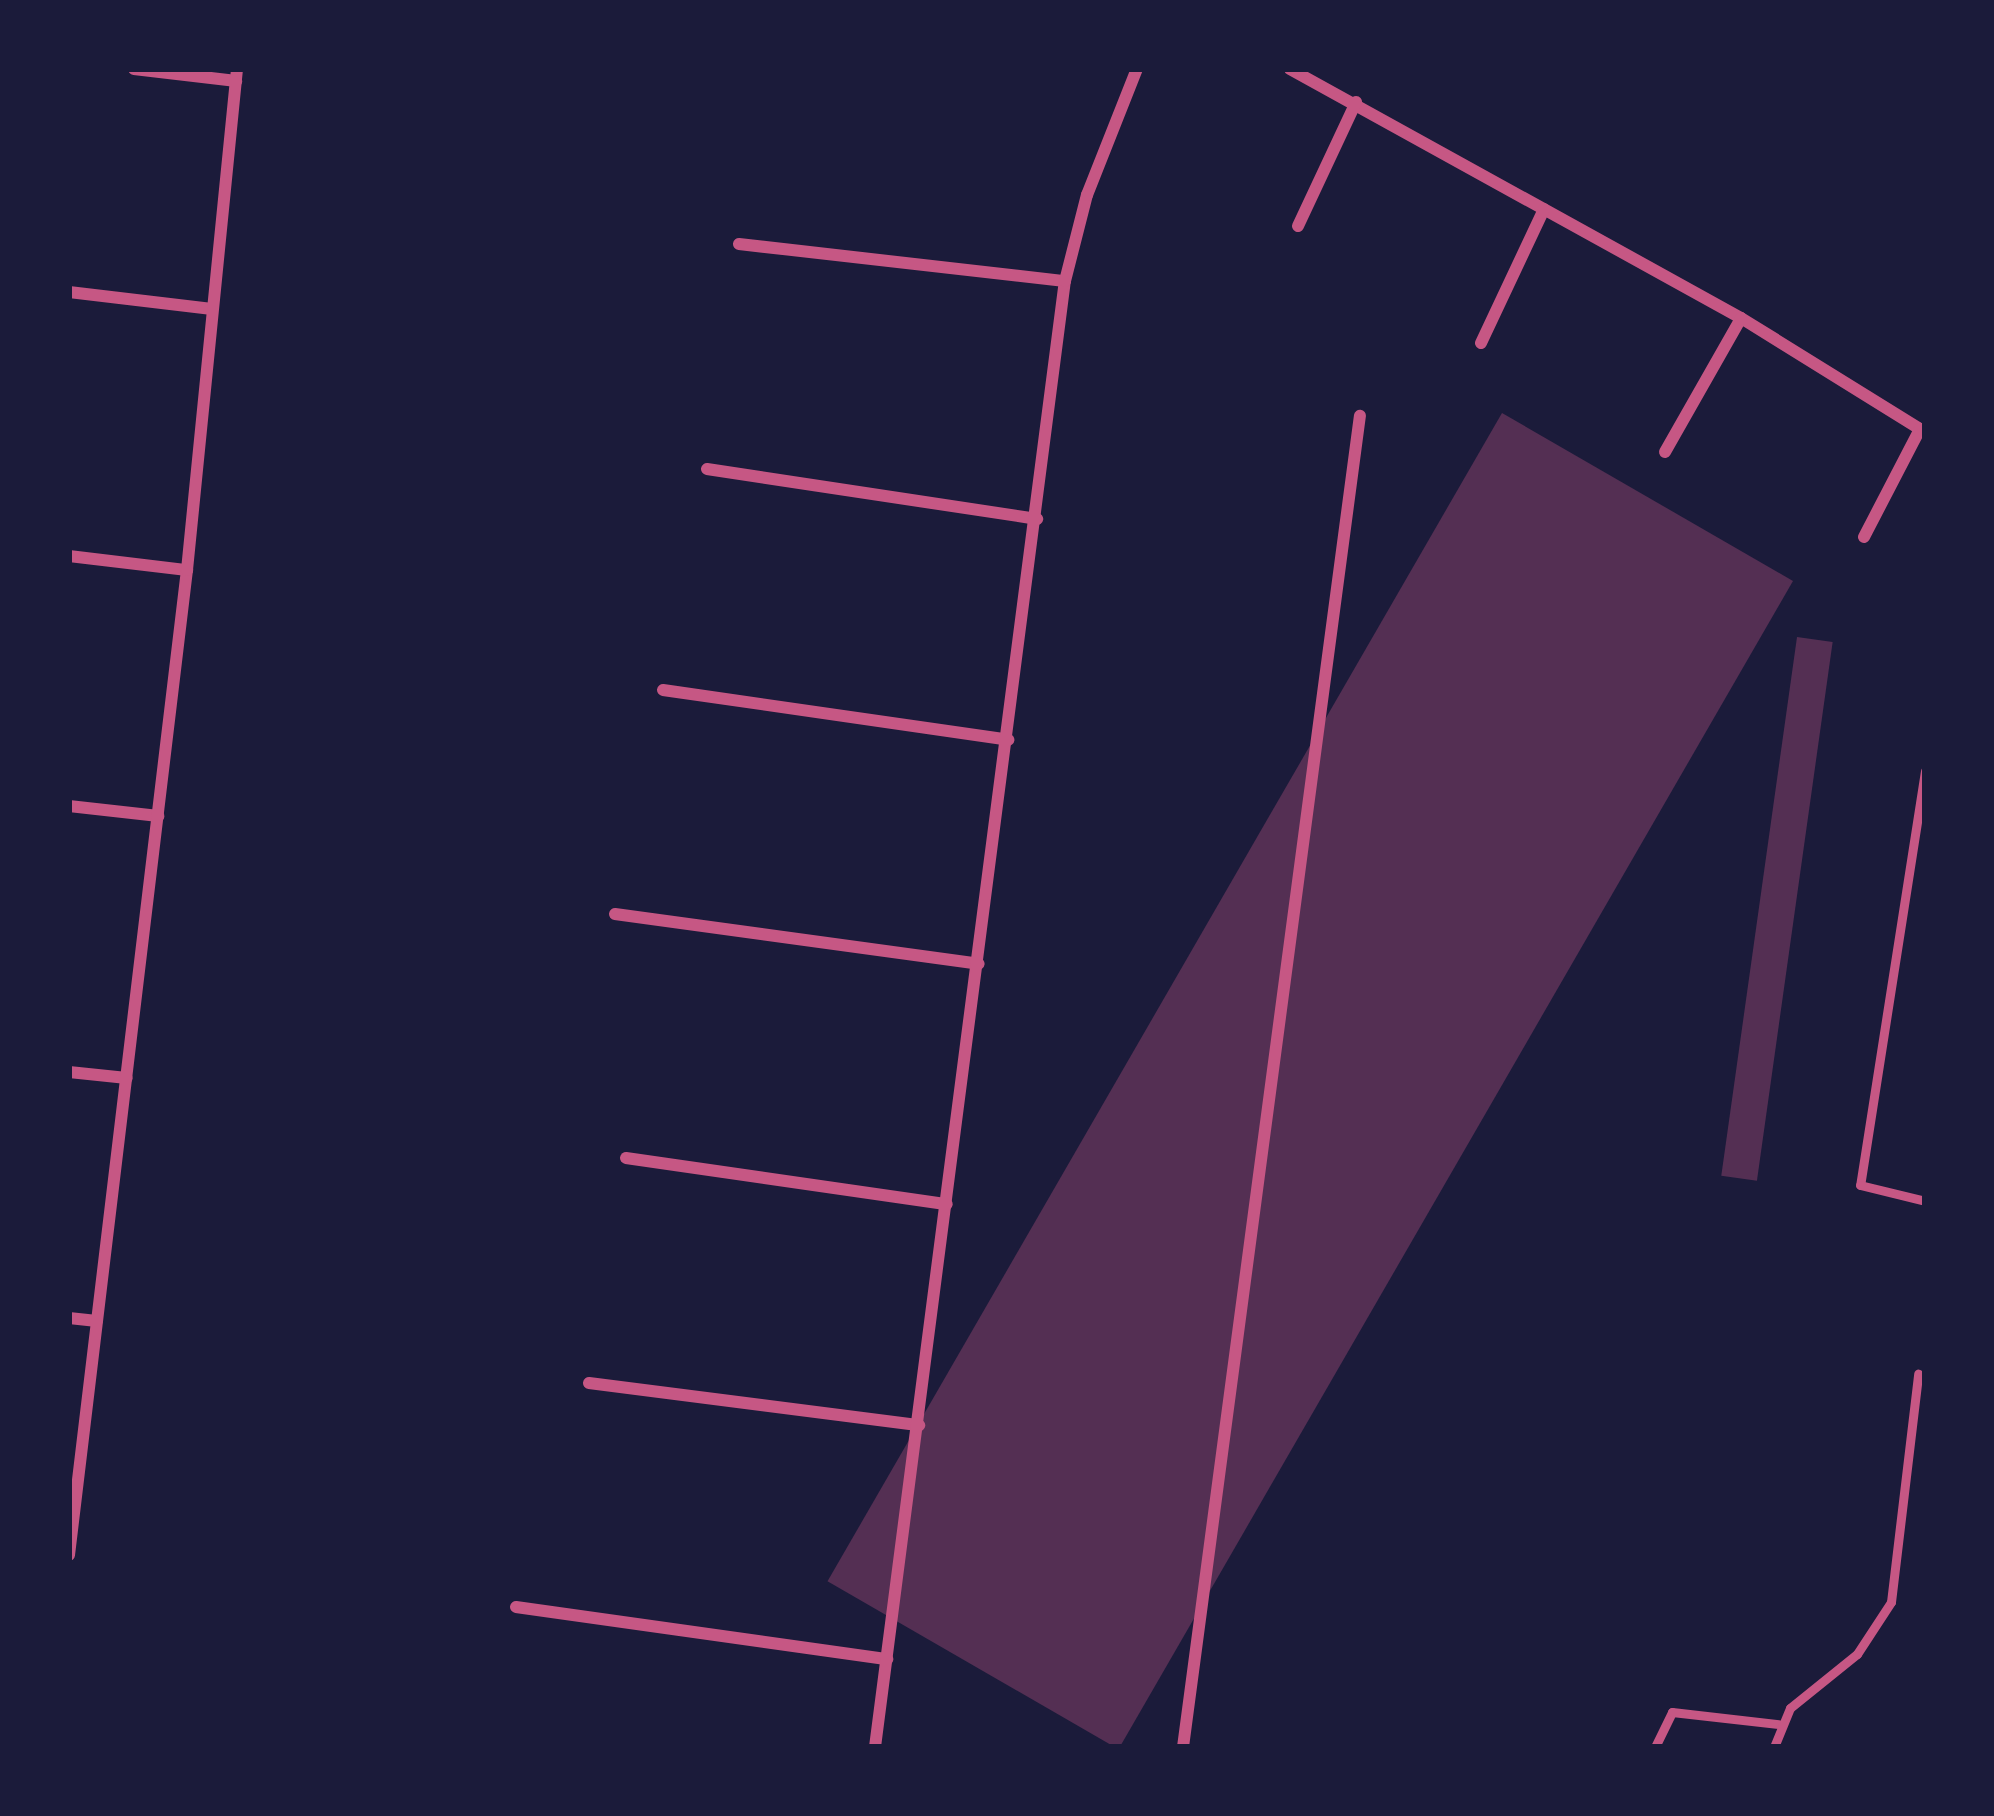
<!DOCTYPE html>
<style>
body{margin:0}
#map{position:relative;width:1994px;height:1816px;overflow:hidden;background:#1b1b3a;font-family:Cabin,sans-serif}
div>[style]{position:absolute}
.building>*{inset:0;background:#542f53;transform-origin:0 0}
.service>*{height:9px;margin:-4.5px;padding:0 4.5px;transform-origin:4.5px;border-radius:4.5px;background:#c65784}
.minor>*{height:12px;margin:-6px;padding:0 6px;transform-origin:6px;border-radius:6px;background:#c65784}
span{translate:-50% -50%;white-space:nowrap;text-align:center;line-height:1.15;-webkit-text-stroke:10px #1b1b3a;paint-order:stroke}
.frame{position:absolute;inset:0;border:72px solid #1b1b3a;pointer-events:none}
</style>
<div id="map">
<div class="building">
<div style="left:1502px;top:413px;width:336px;height:1349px;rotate:30deg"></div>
<div style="left:1797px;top:637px;width:36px;height:544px;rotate:8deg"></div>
</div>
<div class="service">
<div style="left:1925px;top:771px;width:419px;rotate:98.9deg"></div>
<div style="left:1860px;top:1185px;width:67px;rotate:13.8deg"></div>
<div style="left:1655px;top:1747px;width:39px;rotate:-64deg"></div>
<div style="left:1672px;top:1712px;width:107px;rotate:6.5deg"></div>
<div style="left:1774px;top:1747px;width:42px;rotate:-67.7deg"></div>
<div style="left:1790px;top:1708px;width:86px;rotate:-38.9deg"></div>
<div style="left:1857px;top:1654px;width:62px;rotate:-56.8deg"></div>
<div style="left:1891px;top:1602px;width:230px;rotate:-83.2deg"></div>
</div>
<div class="minor">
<div style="left:134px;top:69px;width:103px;rotate:6.7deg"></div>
<div style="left:1290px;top:69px;width:515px;rotate:28.9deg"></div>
<div style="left:1741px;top:318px;width:216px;rotate:31.8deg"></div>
<div style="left:1298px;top:226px;width:137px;rotate:-64.9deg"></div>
<div style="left:739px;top:244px;width:328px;rotate:6.5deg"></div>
<div style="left:69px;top:292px;width:144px;rotate:6.8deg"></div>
<div style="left:1481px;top:343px;width:148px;rotate:-64.8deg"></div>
<div style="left:1665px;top:452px;width:154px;rotate:-60.4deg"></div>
<div style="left:707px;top:469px;width:334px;rotate:8.6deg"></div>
<div style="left:1864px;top:537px;width:122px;rotate:-62.6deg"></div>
<div style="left:69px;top:556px;width:119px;rotate:6.8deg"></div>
<div style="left:663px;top:690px;width:349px;rotate:8.2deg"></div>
<div style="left:69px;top:806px;width:90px;rotate:6.4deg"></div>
<div style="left:615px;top:914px;width:367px;rotate:7.8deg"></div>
<div style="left:69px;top:1072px;width:58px;rotate:5.9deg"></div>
<div style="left:626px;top:1158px;width:324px;rotate:8.2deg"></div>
<div style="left:69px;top:1318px;width:28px;rotate:6deg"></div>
<div style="left:589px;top:1383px;width:333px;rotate:7.3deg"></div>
<div style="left:69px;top:1555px;width:992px;rotate:-83.17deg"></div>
<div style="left:187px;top:570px;width:503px;rotate:-84.3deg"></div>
<div style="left:516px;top:1607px;width:375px;rotate:8deg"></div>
<div style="left:875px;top:1747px;width:1478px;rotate:-82.62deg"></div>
<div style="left:1065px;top:281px;width:89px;rotate:-75.7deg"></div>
<div style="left:1087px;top:195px;width:136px;rotate:-68.4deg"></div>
<div style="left:1183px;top:1747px;width:1343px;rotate:-82.43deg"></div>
</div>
<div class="frame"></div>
</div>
